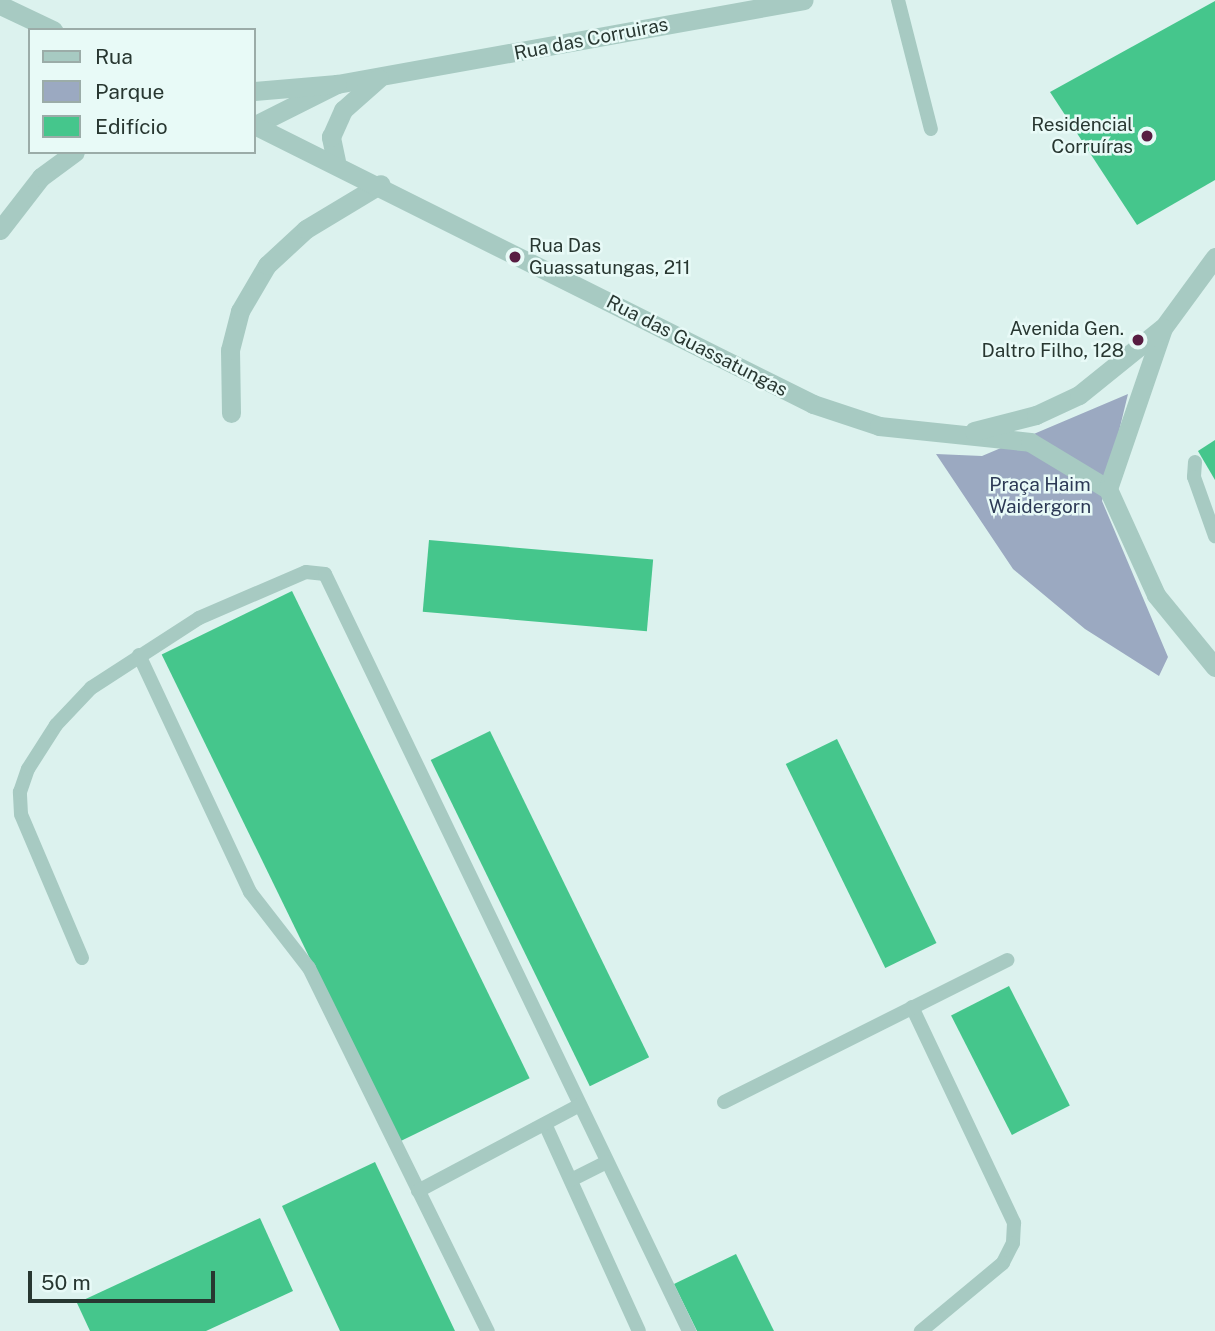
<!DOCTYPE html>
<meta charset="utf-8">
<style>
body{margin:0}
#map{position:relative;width:1215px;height:1331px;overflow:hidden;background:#dcf2ee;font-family:"Public Sans",sans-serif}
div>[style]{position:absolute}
.green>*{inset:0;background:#9ba9c1}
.building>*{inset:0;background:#45c68c;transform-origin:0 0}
.service>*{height:14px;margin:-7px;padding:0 7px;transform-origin:7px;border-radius:7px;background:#a7cac2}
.minor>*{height:19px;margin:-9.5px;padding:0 9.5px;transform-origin:9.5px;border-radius:9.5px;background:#a7cac2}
.tertiary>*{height:19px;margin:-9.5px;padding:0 9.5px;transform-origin:9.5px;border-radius:9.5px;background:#a7cac2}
.dots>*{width:19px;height:19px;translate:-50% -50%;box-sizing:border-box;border:4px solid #e8faf7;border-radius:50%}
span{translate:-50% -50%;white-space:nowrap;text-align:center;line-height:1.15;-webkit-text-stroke:5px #e8faf7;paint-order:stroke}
.street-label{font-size:19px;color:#283731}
.poi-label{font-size:19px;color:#283731}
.right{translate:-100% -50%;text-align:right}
.left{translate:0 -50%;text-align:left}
.park-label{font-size:19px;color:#2c3955}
.legend{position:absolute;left:28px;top:28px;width:228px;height:126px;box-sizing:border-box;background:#e8faf7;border:2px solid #9baca8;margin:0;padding:9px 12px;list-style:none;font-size:21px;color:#283731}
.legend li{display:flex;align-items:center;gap:14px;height:35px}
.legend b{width:35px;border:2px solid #9baca8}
.scale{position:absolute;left:28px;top:1271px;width:187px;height:32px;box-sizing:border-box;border:4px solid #283731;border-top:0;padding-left:9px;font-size:21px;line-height:24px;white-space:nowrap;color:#283731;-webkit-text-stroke:5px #e8faf7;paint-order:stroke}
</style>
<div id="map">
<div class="green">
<div style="clip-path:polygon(1128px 394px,1102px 501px,1168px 657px,1159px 676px,1085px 629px,1013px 569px,936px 454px,982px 456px)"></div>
</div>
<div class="building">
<div style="clip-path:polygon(1215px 1px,1215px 180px,1137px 225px,1050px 92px)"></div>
<div style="clip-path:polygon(1215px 440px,1215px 480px,1198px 451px)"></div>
<div style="left:429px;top:540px;width:225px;height:72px;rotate:5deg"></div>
<div style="left:292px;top:591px;width:542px;height:145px;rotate:64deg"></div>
<div style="left:490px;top:731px;width:363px;height:66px;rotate:64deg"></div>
<div style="left:837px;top:739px;width:227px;height:57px;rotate:64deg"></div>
<div style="left:1009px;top:986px;width:134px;height:65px;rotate:63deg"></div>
<div style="clip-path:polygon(375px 1162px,455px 1331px,340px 1331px,282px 1206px)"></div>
<div style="clip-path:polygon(260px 1218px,293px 1291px,206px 1331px,90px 1331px,77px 1303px)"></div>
<div style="clip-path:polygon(736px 1254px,774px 1331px,697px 1331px,674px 1284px)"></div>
</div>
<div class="service">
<div style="left:898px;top:0;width:133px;rotate:75.7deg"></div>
<div style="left:1195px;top:462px;width:15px;rotate:94deg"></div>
<div style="left:1194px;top:477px;width:63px;rotate:70.4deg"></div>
<div style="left:139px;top:655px;width:262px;rotate:64.9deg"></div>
<div style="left:250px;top:892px;width:96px;rotate:52.2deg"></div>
<div style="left:309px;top:968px;width:405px;rotate:63.8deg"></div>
<div style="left:82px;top:958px;width:156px;rotate:-113deg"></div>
<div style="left:21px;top:814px;width:22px;rotate:-93deg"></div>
<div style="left:20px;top:792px;width:24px;rotate:-71deg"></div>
<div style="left:28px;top:769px;width:52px;rotate:-57.5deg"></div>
<div style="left:56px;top:725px;width:51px;rotate:-46.6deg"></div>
<div style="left:91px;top:688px;width:129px;rotate:-32.9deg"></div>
<div style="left:199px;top:618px;width:116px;rotate:-23.3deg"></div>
<div style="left:306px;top:572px;width:19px;rotate:6deg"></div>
<div style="left:325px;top:574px;width:840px;rotate:64.32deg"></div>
<div style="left:912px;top:1007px;width:239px;rotate:64.7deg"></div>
<div style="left:1014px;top:1223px;width:20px;rotate:93deg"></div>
<div style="left:1013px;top:1243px;width:22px;rotate:117deg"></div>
<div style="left:1003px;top:1263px;width:107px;rotate:140.3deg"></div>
<div style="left:724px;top:1102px;width:317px;rotate:-26.6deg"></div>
<div style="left:545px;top:1124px;width:227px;rotate:65.6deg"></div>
<div style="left:571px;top:1180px;width:40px;rotate:-26.6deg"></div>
<div style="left:418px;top:1191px;width:183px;rotate:-28deg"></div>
</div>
<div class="minor">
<div style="left:255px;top:125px;width:92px;rotate:-26.6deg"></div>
<div style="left:337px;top:84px;width:474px;rotate:-10.2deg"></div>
<div style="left:336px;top:161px;width:25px;rotate:-102deg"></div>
<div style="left:331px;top:137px;width:30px;rotate:-66deg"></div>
<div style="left:343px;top:110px;width:48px;rotate:-41.6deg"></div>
<div style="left:0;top:230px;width:67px;rotate:-52.3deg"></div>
<div style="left:41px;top:177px;width:42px;rotate:-36.3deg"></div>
<div style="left:231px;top:413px;width:63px;rotate:-90.9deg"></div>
<div style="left:230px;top:350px;width:40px;rotate:-75.6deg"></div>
<div style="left:240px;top:311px;width:53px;rotate:-59.6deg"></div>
<div style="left:267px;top:265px;width:53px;rotate:-42.7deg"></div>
<div style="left:306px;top:229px;width:87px;rotate:-31deg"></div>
</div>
<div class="tertiary">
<div style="left:0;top:5px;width:59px;rotate:25.3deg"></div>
<div style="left:254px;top:91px;width:83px;rotate:-4.8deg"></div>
<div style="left:254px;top:125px;width:625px;rotate:26.52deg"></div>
<div style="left:813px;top:404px;width:70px;rotate:18.4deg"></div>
<div style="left:879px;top:426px;width:152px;rotate:6deg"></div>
<div style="left:1030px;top:442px;width:91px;rotate:31.1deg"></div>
<div style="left:1215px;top:257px;width:88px;rotate:126.2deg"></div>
<div style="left:1163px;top:328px;width:170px;rotate:108.9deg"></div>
<div style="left:1108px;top:489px;width:116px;rotate:65.6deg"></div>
<div style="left:1156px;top:595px;width:93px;rotate:50.7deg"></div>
<div style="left:974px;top:431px;width:64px;rotate:-14.5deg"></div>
<div style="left:1036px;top:415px;width:47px;rotate:-24.9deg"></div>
<div style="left:1079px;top:395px;width:107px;rotate:-38.9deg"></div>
</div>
<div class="dots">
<div style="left:1147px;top:136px;background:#581d42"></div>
<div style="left:515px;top:257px;background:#581d42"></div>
<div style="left:1138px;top:340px;background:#581d42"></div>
</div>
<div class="street-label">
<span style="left:591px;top:39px;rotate:-11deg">Rua das Corruiras</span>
<span style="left:697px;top:346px;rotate:27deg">Rua das Guassatungas</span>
</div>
<div class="poi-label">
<span class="right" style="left:1133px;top:136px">Residencial<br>Corruíras</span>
<span class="left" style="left:529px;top:257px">Rua Das<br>Guassatungas, 211</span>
<span class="right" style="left:1124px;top:340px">Avenida Gen.<br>Daltro Filho, 128</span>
</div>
<div class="park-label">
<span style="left:1040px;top:496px">Praça Haim<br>Waidergorn</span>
</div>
<ul class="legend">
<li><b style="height:9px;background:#a7cac2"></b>Rua</li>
<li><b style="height:19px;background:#9ba9c1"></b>Parque</li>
<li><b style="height:19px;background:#45c68c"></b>Edifício</li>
</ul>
<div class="scale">50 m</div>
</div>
